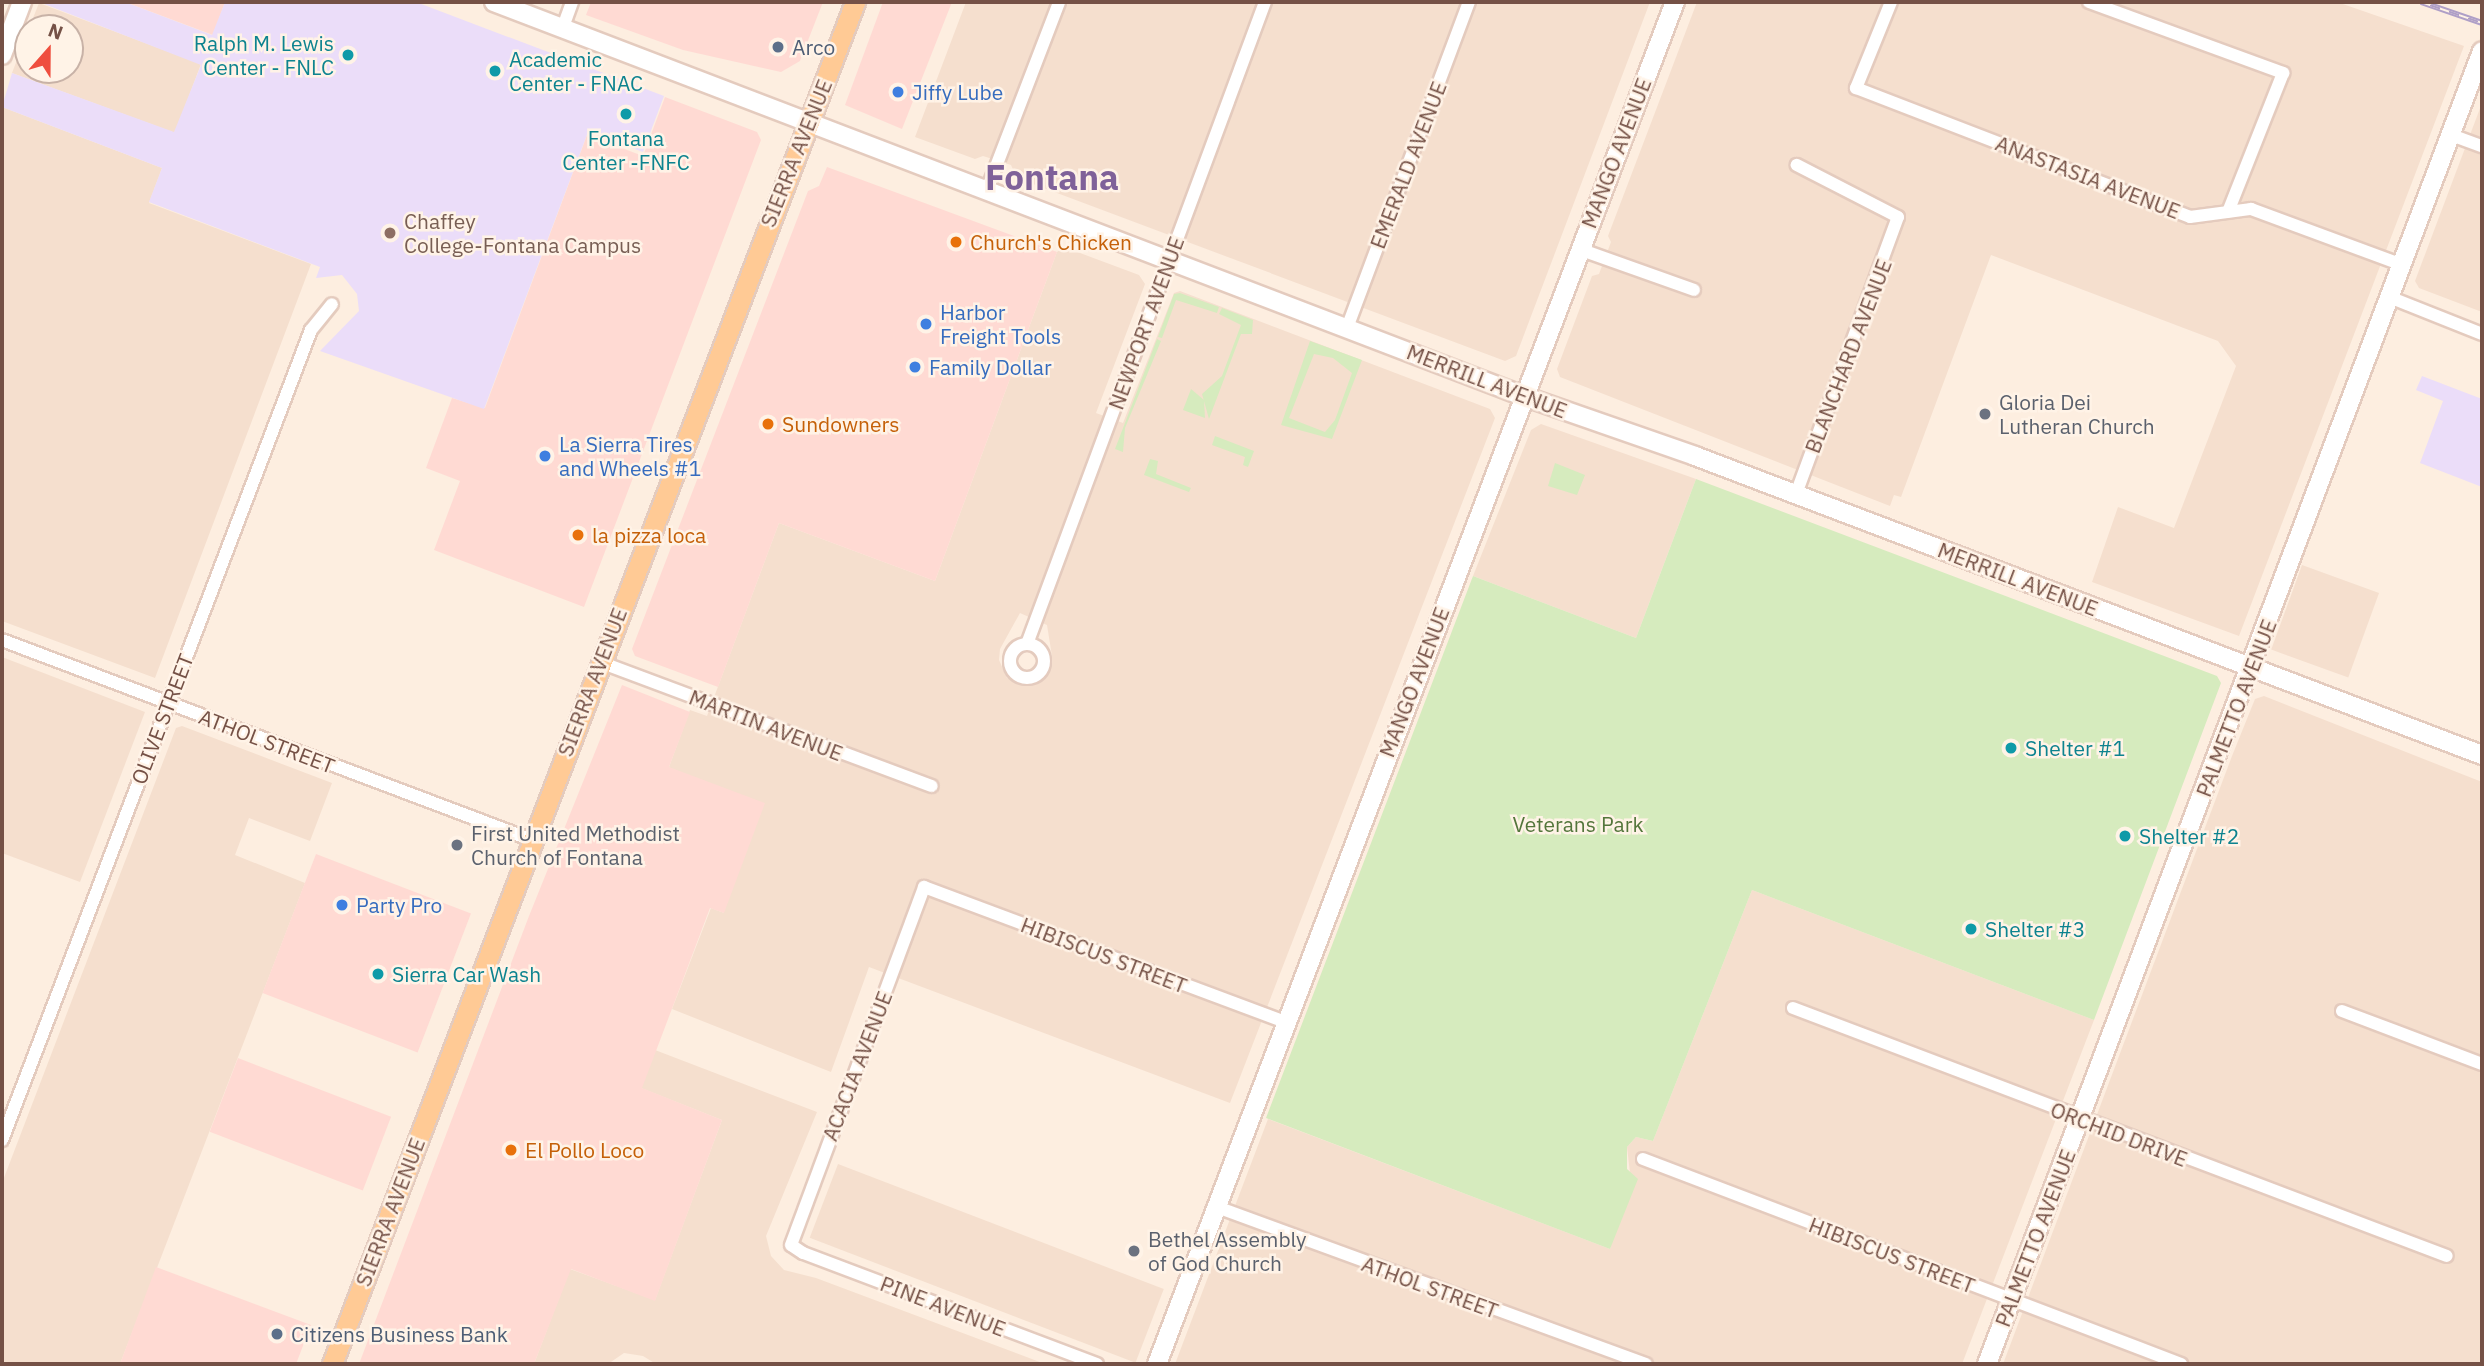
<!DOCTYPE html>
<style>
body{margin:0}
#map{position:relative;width:2484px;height:1366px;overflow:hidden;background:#fdeee0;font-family:"IBM Plex Sans",sans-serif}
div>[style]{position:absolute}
.residential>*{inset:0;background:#f5dfce;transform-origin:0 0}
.commercial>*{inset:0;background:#ffdad3;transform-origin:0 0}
.education>*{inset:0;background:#ebddf9}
.green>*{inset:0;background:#d6ebbe}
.roads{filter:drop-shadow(2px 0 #e4cbbe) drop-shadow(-2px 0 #e4cbbe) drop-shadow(0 2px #e4cbbe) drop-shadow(0 -2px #e4cbbe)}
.street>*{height:12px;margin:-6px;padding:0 6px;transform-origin:6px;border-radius:6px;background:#fff}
.street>.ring{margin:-6px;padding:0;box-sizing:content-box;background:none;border:12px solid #fff;border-radius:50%}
.secondary>*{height:18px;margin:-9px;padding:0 9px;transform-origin:9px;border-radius:9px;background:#fff}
.primary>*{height:19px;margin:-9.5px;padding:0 9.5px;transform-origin:9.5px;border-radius:9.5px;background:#ffca95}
.rail>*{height:6px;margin-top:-3px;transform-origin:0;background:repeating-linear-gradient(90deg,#fff3e7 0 10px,#af9fc7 0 20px);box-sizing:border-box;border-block:2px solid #af9fc7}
.dots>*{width:19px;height:19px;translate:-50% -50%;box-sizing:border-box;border:4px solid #fff3e7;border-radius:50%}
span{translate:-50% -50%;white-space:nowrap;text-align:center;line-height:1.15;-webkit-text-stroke:5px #fff3e7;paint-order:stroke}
.culture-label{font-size:21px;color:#0d838f}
.right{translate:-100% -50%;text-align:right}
.left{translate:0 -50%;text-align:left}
.service-label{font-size:21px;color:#4e5e75}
.shop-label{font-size:21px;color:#366cbe}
.street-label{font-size:21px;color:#755146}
.education-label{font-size:21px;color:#785e54}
.food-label{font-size:21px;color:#c56008}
.worship-label{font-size:21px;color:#5b616d}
.park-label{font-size:21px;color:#54763b}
.town-label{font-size:35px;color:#7f6199;font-weight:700}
.frame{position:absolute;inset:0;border:4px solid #755146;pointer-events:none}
.north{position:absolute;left:14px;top:14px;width:70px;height:70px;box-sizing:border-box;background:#fff3e7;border:2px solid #c8b2a7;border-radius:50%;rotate:21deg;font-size:19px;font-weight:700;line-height:28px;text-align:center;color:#755146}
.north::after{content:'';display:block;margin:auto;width:24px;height:32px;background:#ef4e3e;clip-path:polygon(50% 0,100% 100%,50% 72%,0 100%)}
</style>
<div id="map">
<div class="residential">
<div style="clip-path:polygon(966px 2px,1650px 2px,1516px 356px,1505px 361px,1017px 178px,1011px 165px,983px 156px,975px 159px,915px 137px)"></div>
<div style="clip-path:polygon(1697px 2px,2337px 2px,2464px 46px,2239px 636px,2092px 582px,2118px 507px,2174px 528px,2236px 366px,2218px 341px,1991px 255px,1901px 497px,1894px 495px,1890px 506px,1560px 377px,1557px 369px,1592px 276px,1599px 274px,1611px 242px,1608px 236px)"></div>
<div style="clip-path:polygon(39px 3px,201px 64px,175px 133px,12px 73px,28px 31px,28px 70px,70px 70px,70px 28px,29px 28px)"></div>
<div style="clip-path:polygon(2482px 103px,2482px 312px,2419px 288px,2415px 281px)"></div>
<div style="clip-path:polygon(2px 107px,162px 168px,149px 203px,311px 264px,155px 678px,2px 621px)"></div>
<div style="clip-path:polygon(evenodd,1064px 247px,1139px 275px,1145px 284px,1096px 413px,1123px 423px,1174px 293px,1180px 291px,1490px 409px,1495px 418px,1230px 1103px,869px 967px,831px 1072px,672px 1009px,711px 908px,724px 913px,669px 767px,690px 710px,707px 716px,779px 523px,935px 581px,1057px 252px,1064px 247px,1020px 613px,1047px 625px,1052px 656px,1042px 680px,1030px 685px,1007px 678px,999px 660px,1000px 649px,1020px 613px)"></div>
<div style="clip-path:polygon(1541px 424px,1696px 479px,1636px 638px,1473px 576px,1531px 430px)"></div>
<div style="left:2302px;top:565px;width:82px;height:90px;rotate:20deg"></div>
<div style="clip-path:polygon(2px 657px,145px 712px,80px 882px,2px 853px)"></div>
<div style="clip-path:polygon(2264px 696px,2482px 782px,2482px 1364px,2003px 1364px,2232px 756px,2255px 699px)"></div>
<div style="clip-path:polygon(182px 726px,332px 783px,310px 841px,249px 818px,235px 855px,305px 883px,120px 1364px,2px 1364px,2px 1183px,176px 728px)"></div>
<div style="clip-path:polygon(1752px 890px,2094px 1020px,1962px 1364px,1175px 1364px,1268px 1119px,1610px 1249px,1630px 1173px,1627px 1147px,1636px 1137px,1653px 1141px)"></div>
<div style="clip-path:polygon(655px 1050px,817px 1112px,766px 1236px,771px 1256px,784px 1270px,816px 1278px,1045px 1364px,656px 1364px,643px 1356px,624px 1353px,608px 1364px,534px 1364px,570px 1269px,655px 1300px,722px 1120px,641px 1088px)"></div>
<div style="left:838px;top:1164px;width:349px;height:79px;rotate:21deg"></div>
</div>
<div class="commercial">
<div style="clip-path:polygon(125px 2px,225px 2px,213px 35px)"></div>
<div style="clip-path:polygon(591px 2px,823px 2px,800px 61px,781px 72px,683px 50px,586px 15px)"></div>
<div style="clip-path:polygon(883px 2px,952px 2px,902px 129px,845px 105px)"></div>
<div style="clip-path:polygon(665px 97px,757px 132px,761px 140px,584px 607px,434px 550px,460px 481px,426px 468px,452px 398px,485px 408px,587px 135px,643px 156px)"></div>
<div style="clip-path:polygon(827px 167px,1057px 252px,935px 581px,779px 523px,718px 687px,635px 656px,632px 649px,808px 191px,819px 186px)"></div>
<div style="clip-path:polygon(622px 685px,690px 712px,669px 767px,765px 803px,724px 913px,710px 908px,642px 1088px,722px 1120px,655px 1301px,571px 1269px,534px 1364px,359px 1364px,529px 916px)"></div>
<div style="left:316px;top:854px;width:166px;height:149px;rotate:21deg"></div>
<div style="left:238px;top:1058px;width:164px;height:79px;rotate:21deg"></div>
<div style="clip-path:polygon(156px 1267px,311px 1325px,296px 1364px,120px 1364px)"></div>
</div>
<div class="education">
<div style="clip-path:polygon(39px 2px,125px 2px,212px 35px,225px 2px,416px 2px,664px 96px,643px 152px,588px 132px,484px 409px,320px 351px,359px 311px,357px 294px,342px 275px,316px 278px,320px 267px,149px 202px,162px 168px,2px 107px,12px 73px,174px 132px,201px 65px)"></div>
<div style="clip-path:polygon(2422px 376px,2482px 399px,2482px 487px,2420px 463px,2443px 401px,2416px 390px)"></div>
</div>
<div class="green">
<div style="clip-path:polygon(1180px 293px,1219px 307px,1217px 313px,1176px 300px,1162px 338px,1158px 337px,1174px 294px)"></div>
<div style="clip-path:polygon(1222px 308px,1253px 320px,1252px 334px,1241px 334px,1209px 419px,1202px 394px,1222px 376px,1241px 325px,1219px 314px)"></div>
<div style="clip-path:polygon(1157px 339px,1161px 341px,1125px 428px,1123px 452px,1115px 449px)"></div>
<div style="clip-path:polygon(evenodd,1310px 341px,1362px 360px,1332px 439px,1281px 425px,1310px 341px,1314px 354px,1333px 358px,1352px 373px,1335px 420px,1325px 432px,1289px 418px,1314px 354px)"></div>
<div style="clip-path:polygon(1191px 389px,1204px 400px,1205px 418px,1183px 410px)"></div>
<div style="clip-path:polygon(1215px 436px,1254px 451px,1248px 467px,1243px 465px,1245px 457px,1212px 445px)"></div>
<div style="clip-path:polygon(1150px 459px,1158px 461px,1156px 474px,1191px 488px,1189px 492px,1144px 475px)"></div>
<div style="clip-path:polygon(1555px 463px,1585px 475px,1577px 495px,1548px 486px)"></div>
<div style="clip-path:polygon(1696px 479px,2217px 676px,2221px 683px,2094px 1020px,1752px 890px,1653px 1141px,1636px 1137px,1627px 1147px,1627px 1169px,1638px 1179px,1610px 1249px,1266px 1118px,1473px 576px,1636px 638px)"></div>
</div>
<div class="roads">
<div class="street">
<div style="left:1891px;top:2px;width:93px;rotate:112.1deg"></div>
<div style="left:1856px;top:88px;width:358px;rotate:21.1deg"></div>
<div style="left:2190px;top:217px;width:62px;rotate:-7.5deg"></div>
<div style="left:2251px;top:209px;width:161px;rotate:20.3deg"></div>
<div style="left:2089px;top:2px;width:207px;rotate:20.1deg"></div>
<div style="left:2283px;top:73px;width:149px;rotate:111.6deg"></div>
<div style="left:563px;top:27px;width:27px;rotate:-70deg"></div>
<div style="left:2451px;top:135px;width:33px;rotate:20deg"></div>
<div style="left:987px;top:190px;width:201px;rotate:-69deg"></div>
<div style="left:1579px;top:249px;width:122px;rotate:19.6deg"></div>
<div style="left:2389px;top:297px;width:100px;rotate:21.7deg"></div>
<div style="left:1347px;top:328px;width:348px;rotate:-69.5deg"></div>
<div style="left:1796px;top:494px;width:295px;rotate:-69.8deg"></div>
<div style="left:1898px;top:217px;width:114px;rotate:-152.8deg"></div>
<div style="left:2px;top:640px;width:566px;rotate:20.67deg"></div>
<div style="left:1027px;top:644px;width:685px;rotate:-69.66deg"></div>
<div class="ring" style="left:1010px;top:644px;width:22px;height:22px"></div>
<div style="left:600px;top:662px;width:354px;rotate:20.5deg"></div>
<div style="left:1793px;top:1008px;width:699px;rotate:20.77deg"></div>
<div style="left:2342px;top:1011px;width:150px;rotate:20.7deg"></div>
<div style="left:2px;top:1140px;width:867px;rotate:-69.12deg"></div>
<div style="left:311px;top:330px;width:33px;rotate:-51deg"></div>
<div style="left:1643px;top:1159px;width:576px;rotate:20.86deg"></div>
<div style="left:1214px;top:1206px;width:460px;rotate:20.1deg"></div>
<div style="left:1097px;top:1364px;width:314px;rotate:-159.3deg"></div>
<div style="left:803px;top:1253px;width:14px;rotate:-146deg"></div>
<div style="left:791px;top:1245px;width:382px;rotate:-69.6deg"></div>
<div style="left:924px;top:887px;width:385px;rotate:20.5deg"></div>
</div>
<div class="secondary">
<div style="left:494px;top:2px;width:1102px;rotate:20.95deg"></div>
<div style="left:1523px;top:396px;width:182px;rotate:19.2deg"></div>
<div style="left:1695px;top:456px;width:842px;rotate:20.8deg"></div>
<div style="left:2px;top:55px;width:57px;rotate:-69.3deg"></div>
<div style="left:1157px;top:1364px;width:1457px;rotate:-69.18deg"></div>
<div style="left:1987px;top:1364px;width:1403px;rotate:-69.34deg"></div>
</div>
<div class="primary">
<div style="left:332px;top:1364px;width:1459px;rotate:-68.99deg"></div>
</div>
</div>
<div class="rail">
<div style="left:2421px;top:2px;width:65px;rotate:19deg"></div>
</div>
<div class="dots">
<div style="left:778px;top:47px;background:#5c6f8a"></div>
<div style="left:348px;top:55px;background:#0f9aa8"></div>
<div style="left:495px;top:71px;background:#0f9aa8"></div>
<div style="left:898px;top:92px;background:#3f7fe0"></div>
<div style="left:626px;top:114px;background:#0f9aa8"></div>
<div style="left:390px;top:233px;background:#8d6e63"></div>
<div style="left:956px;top:242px;background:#e8710a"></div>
<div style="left:926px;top:324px;background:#3f7fe0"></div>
<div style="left:915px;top:367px;background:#3f7fe0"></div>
<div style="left:1985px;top:414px;background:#6b7280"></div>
<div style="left:768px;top:424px;background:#e8710a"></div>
<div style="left:545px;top:456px;background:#3f7fe0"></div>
<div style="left:578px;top:535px;background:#e8710a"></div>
<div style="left:2011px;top:748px;background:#0f9aa8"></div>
<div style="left:2125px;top:836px;background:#0f9aa8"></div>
<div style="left:457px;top:845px;background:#6b7280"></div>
<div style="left:342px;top:905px;background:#3f7fe0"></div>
<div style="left:1971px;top:929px;background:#0f9aa8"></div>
<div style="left:378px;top:974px;background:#0f9aa8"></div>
<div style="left:511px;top:1150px;background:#e8710a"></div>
<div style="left:1134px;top:1251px;background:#6b7280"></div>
<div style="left:277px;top:1334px;background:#5c6f8a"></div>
</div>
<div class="culture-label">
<span class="right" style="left:334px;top:55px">Ralph M. Lewis<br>Center - FNLC</span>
<span class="left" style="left:509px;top:71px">Academic<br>Center - FNAC</span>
<span style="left:626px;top:150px">Fontana<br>Center -FNFC</span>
<span class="left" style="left:2025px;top:748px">Shelter #1</span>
<span class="left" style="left:2139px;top:836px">Shelter #2</span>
<span class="left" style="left:1985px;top:929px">Shelter #3</span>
<span class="left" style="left:392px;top:974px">Sierra Car Wash</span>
</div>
<div class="service-label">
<span class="left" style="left:792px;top:47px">Arco</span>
<span class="left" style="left:291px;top:1334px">Citizens Business Bank</span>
</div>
<div class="shop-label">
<span class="left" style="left:912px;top:92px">Jiffy Lube</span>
<span class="left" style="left:940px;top:324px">Harbor<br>Freight Tools</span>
<span class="left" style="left:929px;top:367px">Family Dollar</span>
<span class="left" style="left:559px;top:456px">La Sierra Tires<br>and Wheels #1</span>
<span class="left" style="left:356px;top:905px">Party Pro</span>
</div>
<div class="street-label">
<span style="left:796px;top:153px;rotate:-68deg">SIERRA AVENUE</span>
<span style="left:1616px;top:153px;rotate:-69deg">MANGO AVENUE</span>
<span style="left:1408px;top:165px;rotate:-69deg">EMERALD AVENUE</span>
<span style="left:2088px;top:177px;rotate:21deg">ANASTASIA AVENUE</span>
<span style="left:1146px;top:323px;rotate:-70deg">NEWPORT AVENUE</span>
<span style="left:1848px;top:356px;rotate:-69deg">BLANCHARD AVENUE</span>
<span style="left:1487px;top:381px;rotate:21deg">MERRILL AVENUE</span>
<span style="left:2018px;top:579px;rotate:21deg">MERRILL AVENUE</span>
<span style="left:592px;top:682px;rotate:-69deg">SIERRA AVENUE</span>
<span style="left:1414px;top:682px;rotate:-69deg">MANGO AVENUE</span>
<span style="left:2236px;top:708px;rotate:-69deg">PALMETTO AVENUE</span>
<span style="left:162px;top:719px;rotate:-69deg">OLIVE STREET</span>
<span style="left:766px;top:725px;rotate:21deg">MARTIN AVENUE</span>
<span style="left:267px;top:741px;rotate:21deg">ATHOL STREET</span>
<span style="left:1104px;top:955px;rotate:21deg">HIBISCUS STREET</span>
<span style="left:857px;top:1066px;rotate:-69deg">ACACIA AVENUE</span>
<span style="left:2119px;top:1134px;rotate:21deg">ORCHID DRIVE</span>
<span style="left:390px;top:1212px;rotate:-69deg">SIERRA AVENUE</span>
<span style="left:2035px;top:1238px;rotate:-69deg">PALMETTO AVENUE</span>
<span style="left:1892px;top:1255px;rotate:21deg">HIBISCUS STREET</span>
<span style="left:1430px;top:1287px;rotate:20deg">ATHOL STREET</span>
<span style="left:943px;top:1306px;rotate:21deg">PINE AVENUE</span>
</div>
<div class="education-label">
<span class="left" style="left:404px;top:233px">Chaffey<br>College-Fontana Campus</span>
</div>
<div class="food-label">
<span class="left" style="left:970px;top:242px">Church's Chicken</span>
<span class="left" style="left:782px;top:424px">Sundowners</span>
<span class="left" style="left:592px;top:535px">la pizza loca</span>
<span class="left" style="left:525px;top:1150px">El Pollo Loco</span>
</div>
<div class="worship-label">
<span class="left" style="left:1999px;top:414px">Gloria Dei<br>Lutheran Church</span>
<span class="left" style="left:471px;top:845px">First United Methodist<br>Church of Fontana</span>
<span class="left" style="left:1148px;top:1251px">Bethel Assembly<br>of God Church</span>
</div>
<div class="park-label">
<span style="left:1578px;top:824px">Veterans Park</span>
</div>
<div class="town-label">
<span style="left:1052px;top:177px">Fontana</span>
</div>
<div class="frame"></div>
<div class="north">N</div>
</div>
